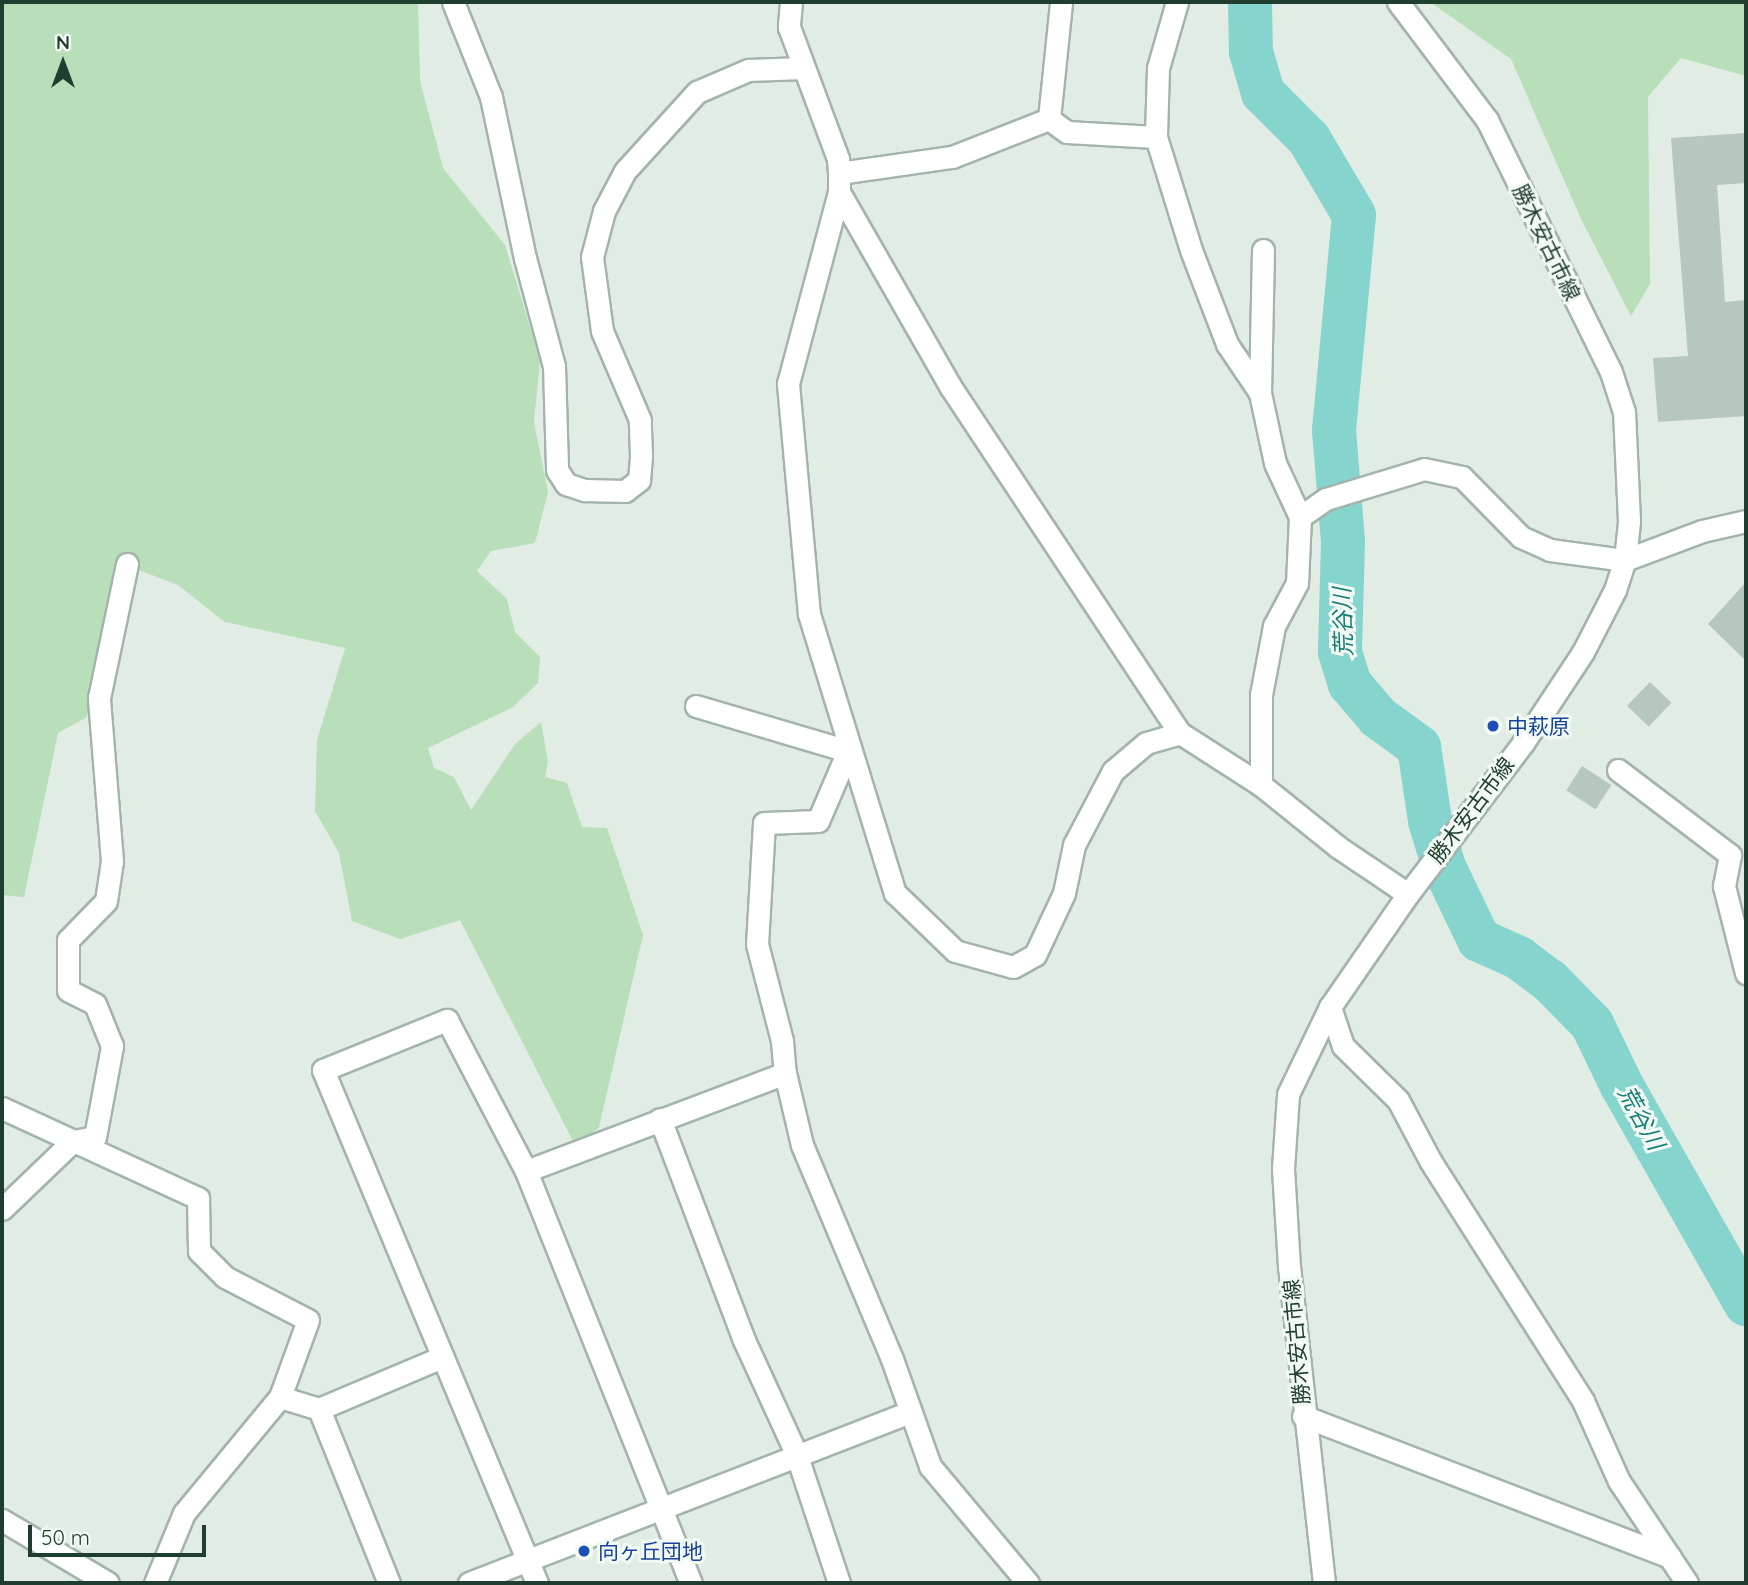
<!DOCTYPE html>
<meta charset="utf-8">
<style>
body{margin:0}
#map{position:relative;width:1748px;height:1585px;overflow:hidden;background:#e1ece5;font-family:Quicksand,"Noto Sans JP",sans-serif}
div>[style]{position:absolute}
.green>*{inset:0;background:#b8dfb9}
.river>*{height:44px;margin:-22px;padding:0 22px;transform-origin:22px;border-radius:22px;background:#85d5ce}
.building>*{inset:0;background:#b6c7bd;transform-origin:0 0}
.roads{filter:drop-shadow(2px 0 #a3b4ab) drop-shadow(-2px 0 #a3b4ab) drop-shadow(0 2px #a3b4ab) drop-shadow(0 -2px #a3b4ab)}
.street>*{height:21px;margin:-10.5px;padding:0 10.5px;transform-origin:10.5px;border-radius:10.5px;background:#fff}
.secondary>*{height:21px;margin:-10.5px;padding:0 10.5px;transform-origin:10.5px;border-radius:10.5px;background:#fff}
.dots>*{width:19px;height:19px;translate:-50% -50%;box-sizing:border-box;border:4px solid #f2f9f3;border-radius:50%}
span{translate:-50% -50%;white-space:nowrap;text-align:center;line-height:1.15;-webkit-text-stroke:6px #f2f9f3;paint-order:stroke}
.street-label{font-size:21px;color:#203e2f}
.transit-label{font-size:21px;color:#164399}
.left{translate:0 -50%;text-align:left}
.water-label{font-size:23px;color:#167e76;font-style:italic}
.frame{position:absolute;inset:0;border:4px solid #203e2f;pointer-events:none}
.north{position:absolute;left:28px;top:28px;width:70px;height:70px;-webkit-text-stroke:5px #f2f9f3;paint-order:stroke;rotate:0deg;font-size:19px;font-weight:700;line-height:28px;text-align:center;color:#203e2f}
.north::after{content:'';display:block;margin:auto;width:24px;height:32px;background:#203e2f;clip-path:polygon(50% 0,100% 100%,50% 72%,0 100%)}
.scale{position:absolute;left:28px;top:1525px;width:178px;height:32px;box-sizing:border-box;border:4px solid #203e2f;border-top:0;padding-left:9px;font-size:21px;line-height:24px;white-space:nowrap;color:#203e2f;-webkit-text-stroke:5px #f2f9f3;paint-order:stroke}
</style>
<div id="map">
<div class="green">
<div style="clip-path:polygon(2px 2px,418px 2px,420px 81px,443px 168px,505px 245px,540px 360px,534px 422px,548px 492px,535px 543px,491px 551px,477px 571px,507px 599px,515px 632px,540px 657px,538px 683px,513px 707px,428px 748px,434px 768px,454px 777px,471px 810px,515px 744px,541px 722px,548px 761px,545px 777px,567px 783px,582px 827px,607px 828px,643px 935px,599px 1127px,578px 1151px,460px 920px,400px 939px,352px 921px,339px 853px,315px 811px,317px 740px,345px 648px,225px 622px,178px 585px,115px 561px,87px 717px,58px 733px,24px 897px,2px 895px)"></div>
<div style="clip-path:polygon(1430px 2px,1746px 2px,1746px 76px,1681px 58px,1648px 97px,1650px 284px,1631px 316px,1581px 219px,1511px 59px)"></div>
</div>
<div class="river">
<div style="left:1250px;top:2px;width:50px;rotate:88.9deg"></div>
<div style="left:1251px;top:52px;width:43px;rotate:73.7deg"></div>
<div style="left:1263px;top:93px;width:65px;rotate:45deg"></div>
<div style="left:1309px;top:139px;width:88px;rotate:59.4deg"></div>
<div style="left:1354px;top:215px;width:216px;rotate:95.3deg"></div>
<div style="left:1334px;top:430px;width:112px;rotate:85.4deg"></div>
<div style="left:1343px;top:542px;width:110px;rotate:91.6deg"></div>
<div style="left:1340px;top:652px;width:34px;rotate:73deg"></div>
<div style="left:1350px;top:684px;width:43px;rotate:49.7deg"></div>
<div style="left:1378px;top:717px;width:51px;rotate:36.2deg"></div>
<div style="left:1419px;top:747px;width:75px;rotate:81.5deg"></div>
<div style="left:1430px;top:821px;width:48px;rotate:73.1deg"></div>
<div style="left:1444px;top:867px;width:81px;rotate:64.4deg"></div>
<div style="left:1479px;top:940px;width:44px;rotate:24.2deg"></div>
<div style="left:1519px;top:958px;width:39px;rotate:37deg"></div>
<div style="left:1550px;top:981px;width:60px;rotate:45.7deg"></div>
<div style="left:1592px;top:1024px;width:69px;rotate:64.2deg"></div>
<div style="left:1622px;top:1086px;width:251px;rotate:60.4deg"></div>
</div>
<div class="building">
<div style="clip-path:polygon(1746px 133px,1746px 183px,1717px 185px,1725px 302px,1746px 300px,1746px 416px,1658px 422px,1653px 358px,1688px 356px,1671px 138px)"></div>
<div style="clip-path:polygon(1746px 582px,1746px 661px,1708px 624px)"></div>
<div style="left:1650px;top:682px;width:30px;height:33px;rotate:44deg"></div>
<div style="left:1582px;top:766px;width:35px;height:29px;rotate:33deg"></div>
</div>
<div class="roads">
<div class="street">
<div style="left:453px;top:2px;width:102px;rotate:68.2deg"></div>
<div style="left:491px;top:97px;width:165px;rotate:78.1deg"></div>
<div style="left:525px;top:258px;width:112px;rotate:75deg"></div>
<div style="left:554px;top:366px;width:104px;rotate:88.3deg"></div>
<div style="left:557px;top:470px;width:17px;rotate:57deg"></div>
<div style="left:566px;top:484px;width:20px;rotate:18deg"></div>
<div style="left:585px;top:490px;width:40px;rotate:1.4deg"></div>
<div style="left:625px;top:491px;width:18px;rotate:-38deg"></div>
<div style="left:639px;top:480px;width:24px;rotate:-85deg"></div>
<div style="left:641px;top:456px;width:36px;rotate:-92deg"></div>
<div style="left:640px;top:420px;width:97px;rotate:-113.1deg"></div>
<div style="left:602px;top:331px;width:75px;rotate:-97.7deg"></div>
<div style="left:592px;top:257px;width:48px;rotate:-75.4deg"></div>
<div style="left:604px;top:211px;width:45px;rotate:-62.3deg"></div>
<div style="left:625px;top:171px;width:107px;rotate:-47.7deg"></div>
<div style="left:697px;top:92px;width:56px;rotate:-23.3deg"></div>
<div style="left:748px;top:70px;width:55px;rotate:-2.1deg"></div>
<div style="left:791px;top:2px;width:25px;rotate:95deg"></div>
<div style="left:789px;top:27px;width:141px;rotate:69.6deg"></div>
<div style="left:838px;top:159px;width:14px;rotate:86deg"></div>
<div style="left:839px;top:173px;width:19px;rotate:90deg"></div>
<div style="left:839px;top:192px;width:199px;rotate:104.9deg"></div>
<div style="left:788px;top:384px;width:231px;rotate:84.8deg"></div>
<div style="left:809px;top:614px;width:292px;rotate:72.9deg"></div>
<div style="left:895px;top:893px;width:83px;rotate:44deg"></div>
<div style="left:955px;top:951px;width:60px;rotate:15.4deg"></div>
<div style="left:1013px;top:967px;width:25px;rotate:-29deg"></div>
<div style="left:1035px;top:955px;width:68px;rotate:-64.9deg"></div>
<div style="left:1064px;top:893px;width:49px;rotate:-78.2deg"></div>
<div style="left:1074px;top:845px;width:84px;rotate:-62.2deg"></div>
<div style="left:1113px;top:771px;width:43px;rotate:-40.3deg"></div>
<div style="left:1146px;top:743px;width:35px;rotate:-16deg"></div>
<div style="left:1177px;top:2px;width:69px;rotate:106.1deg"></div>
<div style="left:1158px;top:68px;width:69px;rotate:91.7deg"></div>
<div style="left:1156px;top:137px;width:118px;rotate:72.8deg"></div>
<div style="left:1191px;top:250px;width:101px;rotate:69deg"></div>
<div style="left:1227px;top:344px;width:59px;rotate:56deg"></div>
<div style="left:1260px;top:393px;width:72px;rotate:77.9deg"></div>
<div style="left:1275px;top:463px;width:60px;rotate:65.2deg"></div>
<div style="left:1300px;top:517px;width:66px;rotate:92.6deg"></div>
<div style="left:1297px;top:583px;width:49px;rotate:118.1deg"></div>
<div style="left:1274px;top:626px;width:70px;rotate:100.7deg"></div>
<div style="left:1261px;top:695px;width:90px;rotate:90deg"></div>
<div style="left:1049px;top:119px;width:118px;rotate:-84.1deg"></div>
<div style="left:839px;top:173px;width:114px;rotate:-8.1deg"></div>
<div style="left:952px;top:157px;width:104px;rotate:-21.4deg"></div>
<div style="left:1049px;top:119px;width:22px;rotate:36deg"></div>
<div style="left:1067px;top:132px;width:89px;rotate:3.2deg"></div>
<div style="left:839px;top:192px;width:224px;rotate:60.2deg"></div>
<div style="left:950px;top:386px;width:416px;rotate:56.5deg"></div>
<div style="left:1180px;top:733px;width:96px;rotate:32.7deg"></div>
<div style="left:1261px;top:785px;width:99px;rotate:38.8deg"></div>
<div style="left:1338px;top:847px;width:84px;rotate:33.9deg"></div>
<div style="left:1260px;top:393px;width:143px;rotate:-88.8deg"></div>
<div style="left:1300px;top:517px;width:32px;rotate:-35deg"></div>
<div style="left:1326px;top:499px;width:102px;rotate:-17deg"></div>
<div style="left:1424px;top:469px;width:39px;rotate:12deg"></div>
<div style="left:1462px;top:477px;width:84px;rotate:45.5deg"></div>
<div style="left:1521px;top:537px;width:32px;rotate:24deg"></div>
<div style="left:1550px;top:550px;width:76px;rotate:7.6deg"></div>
<div style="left:696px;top:706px;width:159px;rotate:16.5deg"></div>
<div style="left:848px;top:751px;width:76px;rotate:113.2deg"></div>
<div style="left:818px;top:821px;width:54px;rotate:177.9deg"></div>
<div style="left:764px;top:823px;width:121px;rotate:93.3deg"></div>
<div style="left:757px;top:944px;width:100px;rotate:75.5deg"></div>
<div style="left:782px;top:1041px;width:32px;rotate:85deg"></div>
<div style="left:1618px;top:770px;width:141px;rotate:37.2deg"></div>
<div style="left:1730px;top:855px;width:32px;rotate:101deg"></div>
<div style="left:1724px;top:886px;width:90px;rotate:75.8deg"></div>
<div style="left:1330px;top:1007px;width:41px;rotate:71.6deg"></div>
<div style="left:1343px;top:1046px;width:77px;rotate:44.5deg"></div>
<div style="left:1398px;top:1100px;width:70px;rotate:62deg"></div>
<div style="left:1431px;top:1162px;width:283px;rotate:57.5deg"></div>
<div style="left:1583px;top:1401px;width:88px;rotate:65.8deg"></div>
<div style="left:1619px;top:1481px;width:123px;rotate:56.3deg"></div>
<div style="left:2px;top:1108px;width:216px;rotate:24.7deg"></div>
<div style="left:198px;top:1198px;width:53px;rotate:88.9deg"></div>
<div style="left:199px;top:1251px;width:37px;rotate:45deg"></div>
<div style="left:225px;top:1277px;width:93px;rotate:27.4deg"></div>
<div style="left:308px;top:1320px;width:82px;rotate:110deg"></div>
<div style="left:280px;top:1397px;width:151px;rotate:129.6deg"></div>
<div style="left:184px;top:1513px;width:76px;rotate:112.5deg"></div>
<div style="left:660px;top:1119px;width:234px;rotate:69.2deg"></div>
<div style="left:743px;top:1338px;width:127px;rotate:65.3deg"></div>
<div style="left:796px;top:1453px;width:137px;rotate:71.7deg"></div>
<div style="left:526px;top:1171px;width:277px;rotate:-20.7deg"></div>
<div style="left:785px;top:1073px;width:74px;rotate:76.7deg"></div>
<div style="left:802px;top:1145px;width:232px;rotate:67.2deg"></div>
<div style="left:892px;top:1359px;width:114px;rotate:70.4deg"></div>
<div style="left:930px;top:1466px;width:153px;rotate:50.1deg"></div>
<div style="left:2px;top:1209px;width:98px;rotate:-43.8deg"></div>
<div style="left:73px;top:1141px;width:22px;rotate:-10deg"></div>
<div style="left:95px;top:1137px;width:93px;rotate:-79.4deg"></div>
<div style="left:112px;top:1046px;width:45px;rotate:-112deg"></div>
<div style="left:95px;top:1004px;width:30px;rotate:-153deg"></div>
<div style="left:68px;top:990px;width:50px;rotate:-90deg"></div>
<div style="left:68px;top:940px;width:54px;rotate:-45.7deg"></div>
<div style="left:106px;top:901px;width:40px;rotate:-81.5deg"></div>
<div style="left:112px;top:861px;width:164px;rotate:-94.6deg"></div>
<div style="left:99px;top:698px;width:137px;rotate:-78.2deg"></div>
<div style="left:280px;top:1397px;width:41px;rotate:17.1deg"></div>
<div style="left:319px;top:1409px;width:134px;rotate:-22.9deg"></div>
<div style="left:319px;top:1409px;width:188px;rotate:68.1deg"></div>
<div style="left:1303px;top:1416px;width:393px;rotate:21deg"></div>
<div style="left:2px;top:1520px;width:123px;rotate:30.7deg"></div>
<div style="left:469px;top:1583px;width:473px;rotate:-21.2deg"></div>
<div style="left:537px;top:1583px;width:556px;rotate:-112.64deg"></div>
<div style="left:323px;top:1070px;width:134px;rotate:-22deg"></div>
<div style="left:447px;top:1020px;width:170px;rotate:62.4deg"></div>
<div style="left:526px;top:1171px;width:444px;rotate:68.2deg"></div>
</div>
<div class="secondary">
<div style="left:1625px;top:560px;width:82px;rotate:-20.6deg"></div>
<div style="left:1702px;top:531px;width:45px;rotate:-12.8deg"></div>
<div style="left:1324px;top:1583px;width:318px;rotate:-96.3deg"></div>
<div style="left:1289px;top:1267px;width:99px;rotate:-93.5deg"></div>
<div style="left:1283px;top:1168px;width:74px;rotate:-86.1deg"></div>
<div style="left:1288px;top:1094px;width:97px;rotate:-64.2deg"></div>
<div style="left:1330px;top:1007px;width:137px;rotate:-55.4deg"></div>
<div style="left:1408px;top:894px;width:190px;rotate:-52.7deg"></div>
<div style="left:1523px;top:743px;width:109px;rotate:-56.6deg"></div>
<div style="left:1583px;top:652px;width:70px;rotate:-62.7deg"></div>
<div style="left:1615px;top:590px;width:32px;rotate:-72deg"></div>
<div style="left:1625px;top:560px;width:39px;rotate:-84deg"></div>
<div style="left:1629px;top:521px;width:109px;rotate:-92.6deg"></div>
<div style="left:1624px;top:412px;width:42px;rotate:-108deg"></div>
<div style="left:1611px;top:372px;width:281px;rotate:-116.2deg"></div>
<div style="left:1487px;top:120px;width:148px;rotate:-127deg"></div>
</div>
</div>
<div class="dots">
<div style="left:1493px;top:726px;background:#1a4fb4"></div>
<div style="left:584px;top:1551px;background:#1a4fb4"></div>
</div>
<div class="street-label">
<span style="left:1547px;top:242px;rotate:64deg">勝木安古市線</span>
<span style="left:1471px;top:810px;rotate:-53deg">勝木安古市線</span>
<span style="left:1296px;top:1342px;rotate:-95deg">勝木安古市線</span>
</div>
<div class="transit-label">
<span class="left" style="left:1507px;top:726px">中萩原</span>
<span class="left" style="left:598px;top:1551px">向ヶ丘団地</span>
</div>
<div class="water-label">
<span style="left:1343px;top:622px;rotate:-92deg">荒谷川</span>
<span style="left:1641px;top:1118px;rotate:61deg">荒谷川</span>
</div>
<div class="frame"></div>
<div class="north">N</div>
<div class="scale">50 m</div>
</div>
